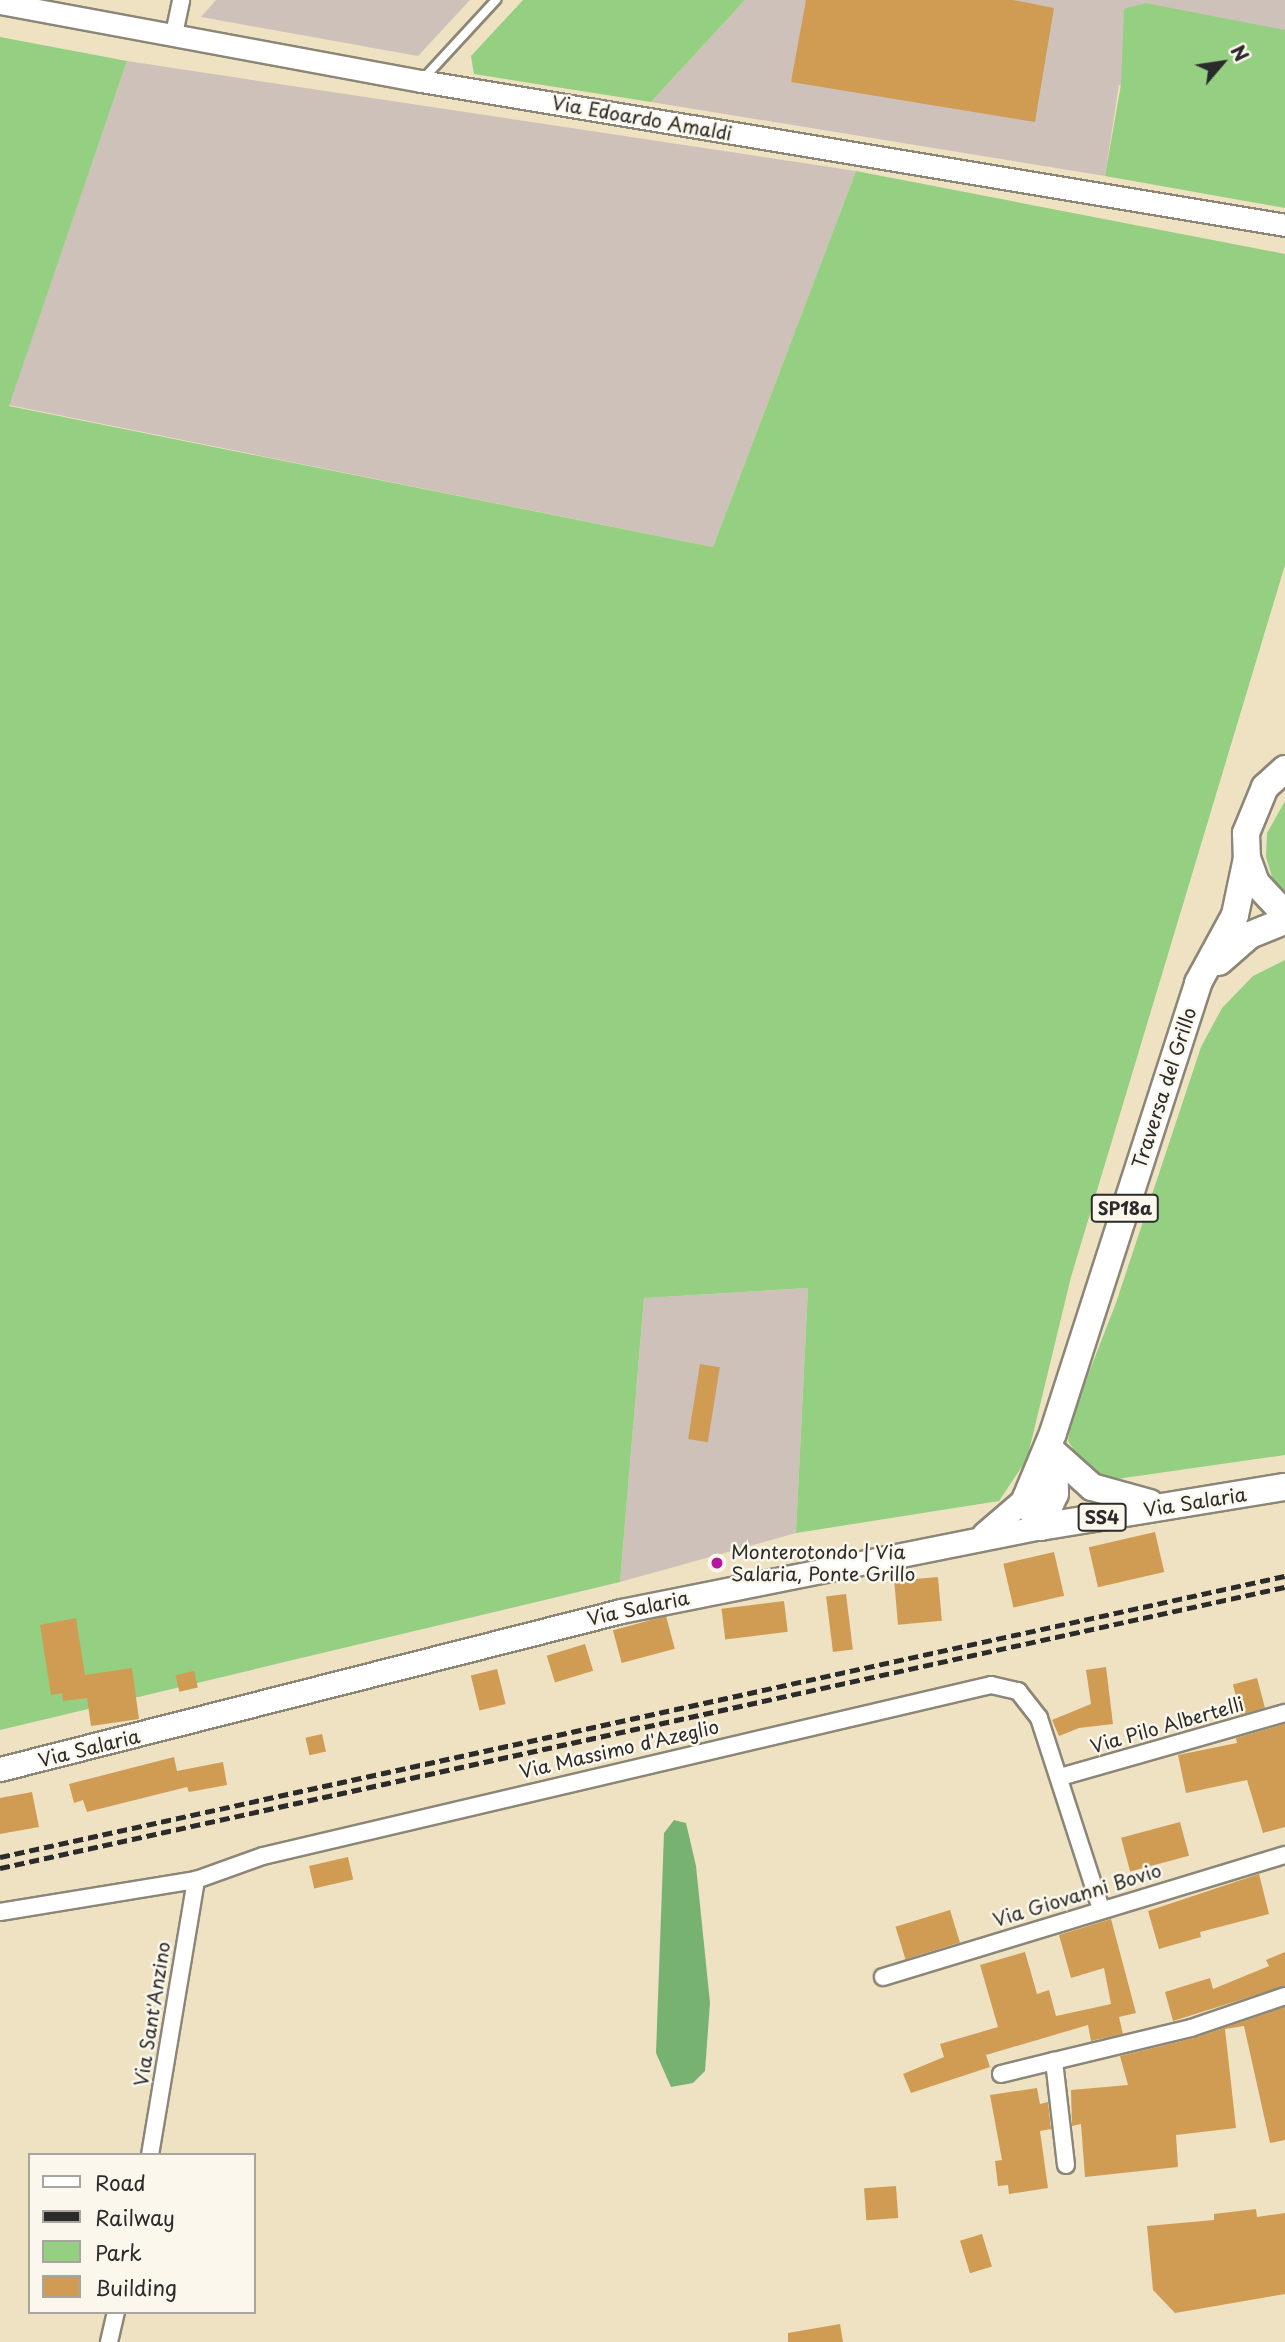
<!DOCTYPE html>
<style>
body{margin:0}
#map{position:relative;width:1285px;height:2342px;overflow:hidden;background:#eee2c3;font-family:"Playpen Sans",sans-serif}
div>[style]{position:absolute}
.industrial>*{inset:0;background:#cec1ba}
.green>*{inset:0;background:#95cf82}
.forest>*{inset:0;background:#78b270}
.building>*{inset:0;background:#d09c54;transform-origin:0 0}
.roads{filter:drop-shadow(2px 0 #8c8677) drop-shadow(-2px 0 #8c8677) drop-shadow(0 2px #8c8677) drop-shadow(0 -2px #8c8677)}
.service>*{height:8px;margin:-4px;padding:0 4px;transform-origin:4px;border-radius:4px;background:#fff}
.minor>*{height:16px;margin:-8px;padding:0 8px;transform-origin:8px;border-radius:8px;background:#fff}
.tertiary>*{height:21px;margin:-10.5px;padding:0 10.5px;transform-origin:10.5px;border-radius:10.5px;background:#fff}
.secondary>*{height:23px;margin:-11.5px;padding:0 11.5px;transform-origin:11.5px;border-radius:11.5px;background:#fff}
.primary>*{height:26px;margin:-13px;padding:0 13px;transform-origin:13px;border-radius:13px;background:#fff}
.rail>*{height:5px;margin-top:-2.5px;transform-origin:0;background:repeating-linear-gradient(90deg,#2b2b2b 0 10px,transparent 0 15px)}
.dots>*{width:19px;height:19px;translate:-50% -50%;box-sizing:border-box;border:4px solid #fbf7ec;border-radius:50%}
span{translate:-50% -50%;white-space:nowrap;text-align:center;line-height:1.15;-webkit-text-stroke:5px #fbf7ec;paint-order:stroke}
.shield-label span{padding:2px 5px;background:#fbf7ec;border:2px solid;border-radius:5px;-webkit-text-stroke-width:0}
.shield-label{font-size:18px;color:#2b2b2b;font-weight:700}
.street-label{font-size:19px;color:#2b2b2b}
.poi-label{font-size:19px;color:#2b2b2b}
.left{translate:0 -50%;text-align:left}
.legend{position:absolute;left:28px;top:2153px;width:228px;height:161px;box-sizing:border-box;background:#fbf7ec;border:2px solid #a8a59f;margin:0;padding:9px 12px;list-style:none;font-size:21px;color:#2b2b2b}
.legend li{display:flex;align-items:center;gap:14px;height:35px}
.legend b{width:35px;border:2px solid #a8a59f}
.north{position:absolute;left:1187px;top:28px;width:70px;height:70px;-webkit-text-stroke:5px #fbf7ec;paint-order:stroke;rotate:61deg;font-size:19px;font-weight:700;line-height:28px;text-align:center;color:#2b2b2b}
.north::after{content:'';display:block;margin:auto;width:24px;height:32px;background:#2b2b2b;clip-path:polygon(50% 0,100% 100%,50% 72%,0 100%)}
</style>
<div id="map">
<div class="industrial">
<div style="clip-path:polygon(216px 0,470px 0,418px 56px,201px 17px)"></div>
<div style="clip-path:polygon(745px 0,1285px 0,1285px 118px,1119px 85px,1105px 176px,651px 102px)"></div>
<div style="clip-path:polygon(127px 61px,856px 171px,713px 547px,9px 405px)"></div>
<div style="clip-path:polygon(808px 1288px,796px 1533px,620px 1582px,644px 1298px)"></div>
</div>
<div class="green">
<div style="clip-path:polygon(523px 0,745px 0,651px 102px,474px 74px,471px 56px)"></div>
<div style="clip-path:polygon(1145px 3px,1285px 30px,1285px 208px,1105px 176px,1121px 84px,1124px 9px)"></div>
<div style="clip-path:polygon(0 37px,127px 61px,9px 406px,713px 547px,856px 171px,1285px 254px,1285px 565px,1071px 1277px,1027px 1459px,999px 1501px,796px 1533px,808px 1288px,644px 1298px,620px 1582px,0 1730px)"></div>
<div style="clip-path:polygon(1285px 801px,1285px 897px,1273px 880px,1266px 857px,1267px 833px)"></div>
<div style="clip-path:polygon(1285px 960px,1285px 1455px,1096px 1482px,1068px 1441px,1072px 1416px,1116px 1303px,1201px 1047px,1222px 1008px,1253px 976px)"></div>
</div>
<div class="forest">
<div style="clip-path:polygon(674px 1820px,686px 1823px,696px 1866px,710px 2003px,705px 2071px,693px 2083px,671px 2087px,656px 2053px,664px 1833px)"></div>
</div>
<div class="building">
<div style="clip-path:polygon(806px 0,1013px 0,1054px 8px,1035px 122px,791px 82px)"></div>
<div style="left:700px;top:1364px;width:20px;height:76px;rotate:9deg"></div>
<div style="left:1155px;top:1532px;width:41px;height:68px;rotate:77deg"></div>
<div style="left:1054px;top:1552px;width:45px;height:52px;rotate:77deg"></div>
<div style="left:938px;top:1577px;width:44px;height:44px;rotate:85deg"></div>
<div style="left:846px;top:1594px;width:56px;height:20px;rotate:83deg"></div>
<div style="left:784px;top:1601px;width:31px;height:63px;rotate:83deg"></div>
<div style="left:666px;top:1616px;width:34px;height:55px;rotate:75deg"></div>
<div style="clip-path:polygon(76px 1618px,85px 1675px,132px 1668px,139px 1719px,91px 1726px,87px 1698px,63px 1701px,62px 1693px,51px 1695px,40px 1625px)"></div>
<div style="left:585px;top:1644px;width:28px;height:40px;rotate:73deg"></div>
<div style="clip-path:polygon(1106px 1667px,1113px 1724px,1079px 1728px,1059px 1736px,1052px 1720px,1091px 1704px,1086px 1670px)"></div>
<div style="left:497px;top:1669px;width:36px;height:27px;rotate:76deg"></div>
<div style="left:194px;top:1671px;width:17px;height:19px;rotate:77deg"></div>
<div style="left:1257px;top:1678px;width:31px;height:25px;rotate:75deg"></div>
<div style="clip-path:polygon(1285px 1724px,1285px 1827px,1263px 1833px,1247px 1780px,1186px 1793px,1178px 1755px,1237px 1743px,1236px 1738px)"></div>
<div style="left:322px;top:1734px;width:18px;height:17px;rotate:77deg"></div>
<div style="clip-path:polygon(174px 1757px,177px 1771px,223px 1762px,227px 1785px,189px 1792px,187px 1787px,87px 1812px,83px 1800px,74px 1803px,69px 1784px)"></div>
<div style="clip-path:polygon(32px 1792px,39px 1827px,0 1834px,0 1798px)"></div>
<div style="left:1180px;top:1822px;width:35px;height:61px;rotate:75deg"></div>
<div style="left:348px;top:1857px;width:23px;height:40px;rotate:77deg"></div>
<div style="clip-path:polygon(1259px 1874px,1269px 1914px,1200px 1932px,1201px 1937px,1159px 1949px,1148px 1911px)"></div>
<div style="left:950px;top:1910px;width:34px;height:57px;rotate:73deg"></div>
<div style="clip-path:polygon(1111px 1919px,1136px 2013px,1119px 2017px,1123px 2034px,1091px 2041px,1088px 2025px,986px 2055px,990px 2067px,911px 2093px,903px 2074px,944px 2057px,940px 2044px,998px 2027px,980px 1965px,1025px 1952px,1037px 1994px,1049px 1990px,1056px 2016px,1111px 2004px,1104px 1968px,1071px 1978px,1059px 1935px)"></div>
<div style="clip-path:polygon(1285px 1952px,1285px 1986px,1173px 2021px,1165px 1992px,1210px 1978px,1213px 1989px,1269px 1966px,1266px 1960px)"></div>
<div style="clip-path:polygon(1285px 2007px,1285px 2140px,1270px 2143px,1244px 2026px,1225px 2029px,1236px 2128px,1176px 2135px,1178px 2167px,1085px 2177px,1081px 2124px,1072px 2126px,1071px 2090px,1128px 2085px,1120px 2056px,1194px 2038px)"></div>
<div style="clip-path:polygon(1037px 2088px,1040px 2104px,1048px 2102px,1051px 2129px,1040px 2131px,1048px 2188px,1009px 2194px,1008px 2185px,998px 2186px,995px 2161px,1002px 2160px,990px 2095px)"></div>
<div style="left:896px;top:2186px;width:32px;height:32px;rotate:86deg"></div>
<div style="clip-path:polygon(1256px 2209px,1257px 2217px,1285px 2213px,1285px 2294px,1175px 2313px,1153px 2290px,1147px 2226px,1214px 2220px,1214px 2214px)"></div>
<div style="left:982px;top:2234px;width:34px;height:23px;rotate:73deg"></div>
<div style="clip-path:polygon(840px 2324px,843px 2342px,788px 2342px,788px 2333px)"></div>
</div>
<div class="roads">
<div class="service">
<div style="left:423px;top:79px;width:108px;rotate:-47.3deg"></div>
</div>
<div class="minor">
<div style="left:174px;top:34px;width:35px;rotate:-78deg"></div>
<div style="left:1060px;top:1777px;width:234px;rotate:-15.9deg"></div>
<div style="left:0;top:1912px;width:199px;rotate:-9.3deg"></div>
<div style="left:196px;top:1880px;width:71px;rotate:-19.7deg"></div>
<div style="left:263px;top:1856px;width:748px;rotate:-13.22deg"></div>
<div style="left:991px;top:1685px;width:28px;rotate:13deg"></div>
<div style="left:1018px;top:1691px;width:34px;rotate:52deg"></div>
<div style="left:1039px;top:1718px;width:201px;rotate:72deg"></div>
<div style="left:883px;top:1977px;width:420px;rotate:-16.9deg"></div>
<div style="left:1001px;top:2074px;width:55px;rotate:-13.8deg"></div>
<div style="left:150px;top:2155px;width:279px;rotate:-80.5deg"></div>
<div style="left:1066px;top:2165px;width:105px;rotate:-96.6deg"></div>
<div style="left:1054px;top:2061px;width:141px;rotate:-13.5deg"></div>
<div style="left:1191px;top:2028px;width:99px;rotate:-18.8deg"></div>
<div style="left:109px;top:2342px;width:31px;rotate:-77deg"></div>
</div>
<div class="tertiary">
<div style="left:0;top:3px;width:428px;rotate:10.5deg"></div>
<div style="left:421px;top:81px;width:876px;rotate:9.46deg"></div>
</div>
<div class="secondary">
<div style="left:984px;top:1534px;width:55px;rotate:-40.6deg"></div>
<div style="left:0;top:1769px;width:641px;rotate:-14.27deg"></div>
<div style="left:621px;top:1611px;width:427px;rotate:-11.3deg"></div>
</div>
<div class="primary">
<div style="left:1285px;top:769px;width:27px;rotate:138deg"></div>
<div style="left:1265px;top:787px;width:50px;rotate:112.4deg"></div>
<div style="left:1246px;top:833px;width:25px;rotate:88deg"></div>
<div style="left:1247px;top:858px;width:27px;rotate:70deg"></div>
<div style="left:1256px;top:883px;width:42px;rotate:46.9deg"></div>
<div style="left:1219px;top:962px;width:41px;rotate:-41.1deg"></div>
<div style="left:1250px;top:935px;width:38px;rotate:-22deg"></div>
<div style="left:1054px;top:1453px;width:51px;rotate:41.8deg"></div>
<div style="left:1092px;top:1487px;width:60px;rotate:15.4deg"></div>
<div style="left:1040px;top:1527px;width:32px;rotate:-116deg"></div>
<div style="left:1026px;top:1498px;width:70px;rotate:-67.4deg"></div>
<div style="left:1053px;top:1433px;width:473px;rotate:-72.1deg"></div>
<div style="left:1198px;top:983px;width:77px;rotate:-61.4deg"></div>
<div style="left:1235px;top:915px;width:58px;rotate:-78.1deg"></div>
<div style="left:1040px;top:1527px;width:248px;rotate:-9.3deg"></div>
<div style="left:1040px;top:1527px;width:36px;rotate:-66deg"></div>
<div style="left:1055px;top:1494px;width:41px;rotate:-91.4deg"></div>
</div>
</div>
<div class="rail">
<div style="left:0;top:1857px;width:1315px;rotate:-12.34deg"></div>
<div style="left:0;top:1868px;width:1315px;rotate:-12.34deg"></div>
</div>
<div class="dots">
<div style="left:717px;top:1563px;background:#b5179e"></div>
</div>
<div class="shield-label">
<span style="left:1125px;top:1208px">SP18a</span>
<span style="left:1102px;top:1517px">SS4</span>
</div>
<div class="street-label">
<span style="left:642px;top:118px;rotate:10deg">Via Edoardo Amaldi</span>
<span style="left:1164px;top:1088px;rotate:-72deg">Traversa del Grillo</span>
<span style="left:1195px;top:1502px;rotate:-9deg">Via Salaria</span>
<span style="left:638px;top:1608px;rotate:-12deg">Via Salaria</span>
<span style="left:1167px;top:1725px;rotate:-16deg">Via Pilo Albertelli</span>
<span style="left:89px;top:1748px;rotate:-14deg">Via Salaria</span>
<span style="left:619px;top:1749px;rotate:-13deg">Via Massimo d'Azeglio</span>
<span style="left:1077px;top:1895px;rotate:-17deg">Via Giovanni Bovio</span>
<span style="left:152px;top:2014px;rotate:-81deg">Via Sant'Anzino</span>
</div>
<div class="poi-label">
<span class="left" style="left:731px;top:1563px">Monterotondo | Via<br>Salaria, Ponte Grillo</span>
</div>
<ul class="legend">
<li><b style="height:9px;background:#fff"></b>Road</li>
<li><b style="height:9px;background:#2b2b2b"></b>Railway</li>
<li><b style="height:19px;background:#95cf82"></b>Park</li>
<li><b style="height:19px;background:#d09c54"></b>Building</li>
</ul>
<div class="north">N</div>
</div>
